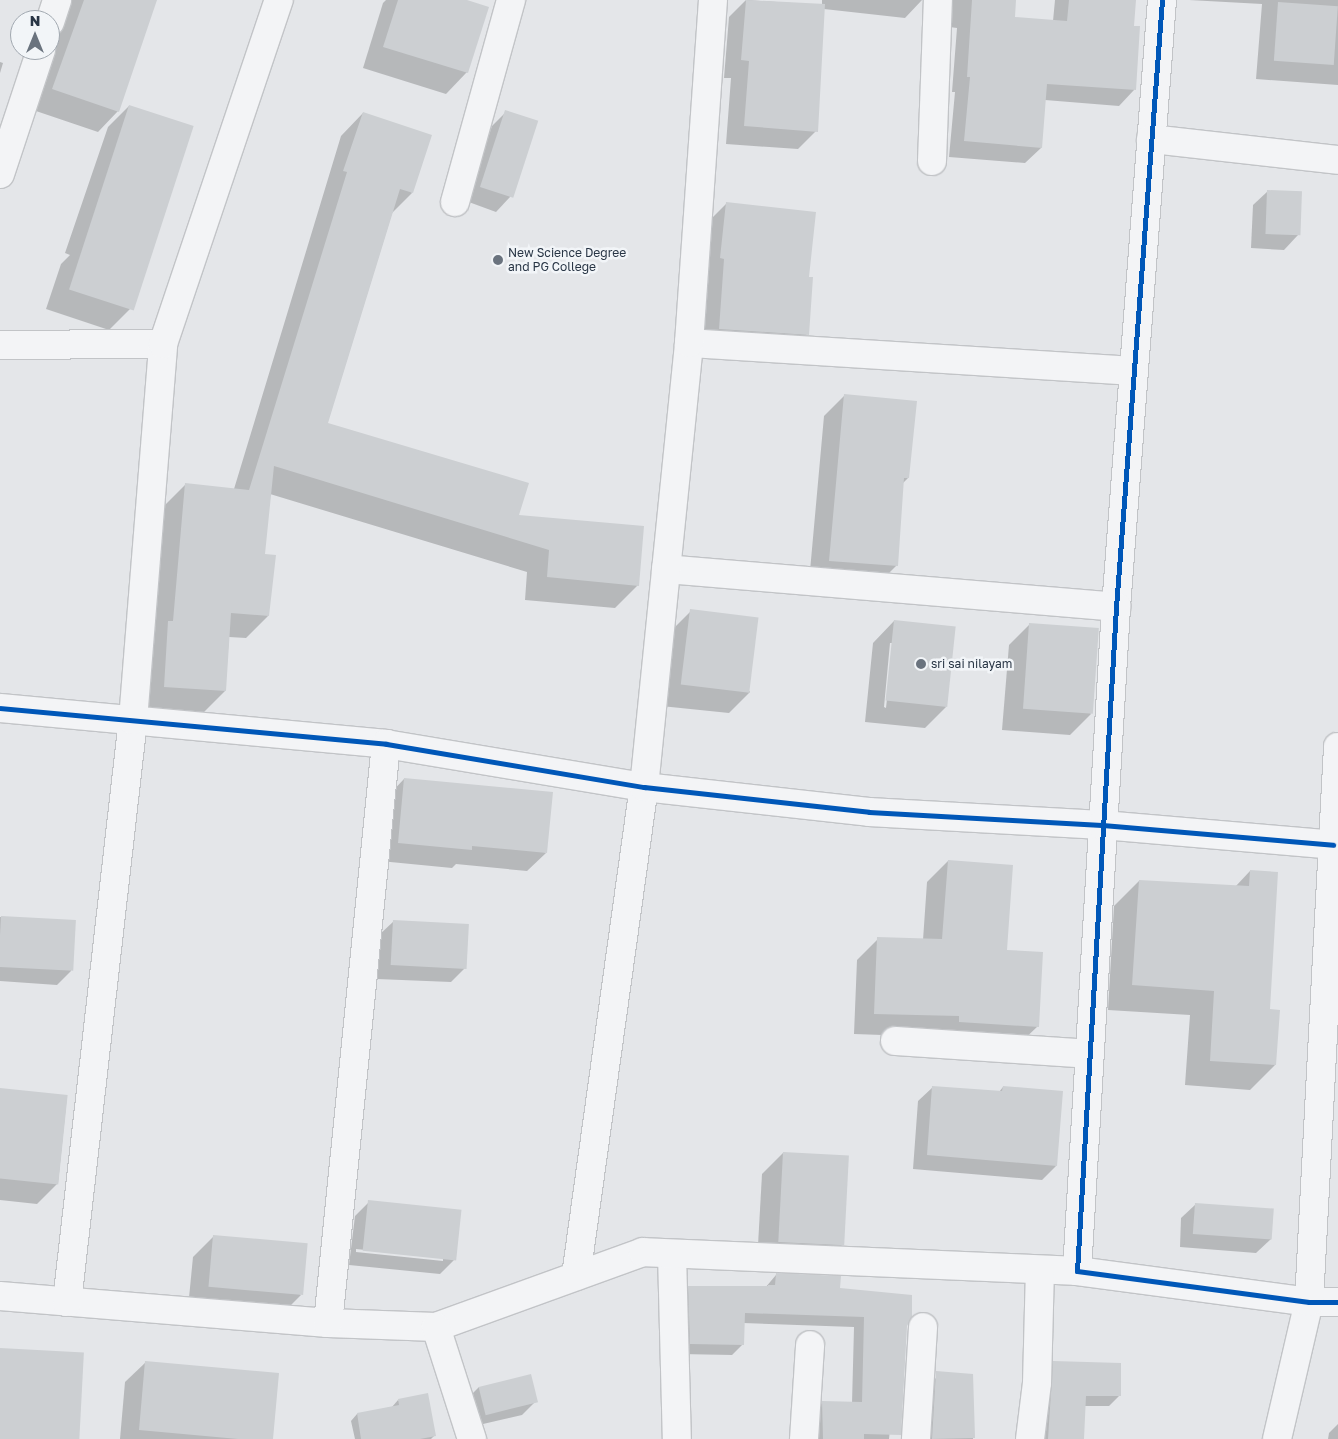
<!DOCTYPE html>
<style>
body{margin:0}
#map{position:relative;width:1338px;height:1439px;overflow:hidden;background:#e4e6e9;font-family:"Golos Text",sans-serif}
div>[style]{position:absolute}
.shadow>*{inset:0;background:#0003}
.building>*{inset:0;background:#cccfd2;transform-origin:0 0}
.roads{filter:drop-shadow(1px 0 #c2c4c7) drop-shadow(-1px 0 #c2c4c7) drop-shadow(0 1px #c2c4c7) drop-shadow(0 -1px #c2c4c7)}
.minor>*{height:28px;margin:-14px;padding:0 14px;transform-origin:14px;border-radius:14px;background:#f3f4f6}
.cycleway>*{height:5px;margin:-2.5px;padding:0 2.5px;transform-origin:2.5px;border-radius:2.5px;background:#0057b8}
.dots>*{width:14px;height:14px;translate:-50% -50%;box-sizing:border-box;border:2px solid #f2f5f8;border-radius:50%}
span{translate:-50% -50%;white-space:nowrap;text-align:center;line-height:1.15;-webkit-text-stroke:5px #f2f5f8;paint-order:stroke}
.poi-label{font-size:12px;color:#283545}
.left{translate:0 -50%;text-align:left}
.north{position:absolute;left:10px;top:10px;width:50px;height:50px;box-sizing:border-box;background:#f2f5f8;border:1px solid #a1a8b0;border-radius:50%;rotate:0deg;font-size:14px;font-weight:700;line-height:20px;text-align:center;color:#283545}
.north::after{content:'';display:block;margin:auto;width:18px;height:22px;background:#6a737e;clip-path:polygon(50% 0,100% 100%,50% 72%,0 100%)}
</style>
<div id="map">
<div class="shadow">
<div style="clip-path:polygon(57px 0,156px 0,118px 111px,98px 132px,33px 110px,60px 33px,57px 32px)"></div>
<div style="clip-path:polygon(386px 0,463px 0,467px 72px,446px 94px,363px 68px,383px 3px)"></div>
<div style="clip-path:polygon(746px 0,822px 5px,822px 0,922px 0,905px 18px,824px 9px,816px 131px,798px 149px,726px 144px,731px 78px,724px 78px,729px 17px)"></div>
<div style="clip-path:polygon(924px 0,1015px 0,1014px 18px,1053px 21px,1055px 0,1135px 0,1133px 27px,1139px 27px,1134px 90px,1119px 106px,1045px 100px,1041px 148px,1025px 163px,949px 157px,955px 92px,952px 92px,957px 28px,942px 26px,931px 2px)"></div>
<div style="clip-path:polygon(1189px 0,1338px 0,1338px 85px,1256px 79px,1262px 4px)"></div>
<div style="clip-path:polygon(0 62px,3px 63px,0 73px)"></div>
<div style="clip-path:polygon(129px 106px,130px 309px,109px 330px,46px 309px,61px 264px,70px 255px,65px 253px,108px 127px)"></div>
<div style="clip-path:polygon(506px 112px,510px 197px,496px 212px,466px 201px,492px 126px)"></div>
<div style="clip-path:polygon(363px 113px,412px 193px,392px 213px,327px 424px,518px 516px,638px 585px,615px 608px,525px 600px,527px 572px,270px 494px,263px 555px,268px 616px,246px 638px,229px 637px,225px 691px,203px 713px,142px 709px,163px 507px,185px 485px,234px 489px,341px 136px)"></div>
<div style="clip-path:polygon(1268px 191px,1298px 235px,1284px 250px,1251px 248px,1253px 205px)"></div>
<div style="clip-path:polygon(726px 204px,808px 278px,807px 334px,786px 355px,699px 350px,705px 225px)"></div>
<div style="clip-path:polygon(845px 395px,908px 478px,902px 484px,897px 565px,876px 586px,809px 582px,824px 416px)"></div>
<div style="clip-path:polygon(691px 611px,750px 692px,729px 713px,661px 706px,670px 632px)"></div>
<div style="clip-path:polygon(evenodd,894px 621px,946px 707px,925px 728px,865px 722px,873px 643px,894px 621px,890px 643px,893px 643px,886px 708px,884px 707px,890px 643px)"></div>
<div style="clip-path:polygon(1030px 624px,1091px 714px,1070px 735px,1002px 730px,1009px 645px)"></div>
<div style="clip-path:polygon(404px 779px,546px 853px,527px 871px,456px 864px,452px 868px,380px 861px,386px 798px)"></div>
<div style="clip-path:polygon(948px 861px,1006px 952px,1038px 1026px,1016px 1047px,939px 1037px,854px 1034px,857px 960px,878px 939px,923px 940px,927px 882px)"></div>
<div style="clip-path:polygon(1250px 871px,1275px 1065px,1250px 1090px,1185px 1085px,1190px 1015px,1108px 1010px,1114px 906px,1139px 881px,1235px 887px)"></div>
<div style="clip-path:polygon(0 917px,74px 922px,71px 971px,57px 985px,0 981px)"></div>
<div style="clip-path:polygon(394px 921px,465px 968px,451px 982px,377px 979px,379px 935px)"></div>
<div style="clip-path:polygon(933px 1087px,999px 1092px,1003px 1087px,1056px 1166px,1042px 1180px,913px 1169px,918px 1101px)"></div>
<div style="clip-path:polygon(0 1090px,67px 1096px,58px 1183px,37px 1204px,0 1200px)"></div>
<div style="clip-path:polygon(783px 1153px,842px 1245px,820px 1266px,757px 1263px,762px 1174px)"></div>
<div style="clip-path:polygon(evenodd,369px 1202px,454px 1260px,440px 1274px,349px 1265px,355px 1216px,369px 1202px,356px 1249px,443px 1258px,443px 1261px,356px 1252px,356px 1249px)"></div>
<div style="clip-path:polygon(1196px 1204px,1271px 1239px,1256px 1253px,1180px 1247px,1181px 1218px)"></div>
<div style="clip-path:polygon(214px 1236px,301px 1295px,280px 1316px,188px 1308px,193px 1257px)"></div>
<div style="clip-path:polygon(776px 1275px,839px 1289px,906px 1326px,893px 1401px,889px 1439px,812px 1439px,812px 1413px,823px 1402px,852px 1403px,854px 1327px,743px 1323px,743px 1344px,732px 1355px,680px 1354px,679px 1297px,689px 1287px,765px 1288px)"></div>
<div style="clip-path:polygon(146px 1362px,272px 1439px,120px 1439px,125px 1382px)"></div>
<div style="clip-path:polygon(1054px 1362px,1119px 1396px,1109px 1406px,1084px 1406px,1082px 1439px,1040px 1439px,1044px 1372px)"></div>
<div style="clip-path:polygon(941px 1373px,972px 1375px,973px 1439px,928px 1439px,933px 1381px)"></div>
<div style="clip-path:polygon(479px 1387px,536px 1401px,522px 1415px,470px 1427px,465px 1401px)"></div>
<div style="clip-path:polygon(398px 1400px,435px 1435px,431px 1439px,355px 1439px,351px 1421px,357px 1414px,392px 1407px)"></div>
<div style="clip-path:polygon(1338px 1424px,1338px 1439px,1328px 1439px,1329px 1433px)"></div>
</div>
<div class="building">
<div style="clip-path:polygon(84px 0,157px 0,119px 112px,52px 89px)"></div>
<div style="clip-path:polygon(398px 0,467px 0,489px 7px,468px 73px,383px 47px)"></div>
<div style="clip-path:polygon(746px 0,825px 4px,818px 132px,744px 126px,749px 61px,741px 60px)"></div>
<div style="clip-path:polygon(972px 0,1016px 0,1015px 17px,1067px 21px,1069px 0,1136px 0,1134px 26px,1140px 26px,1136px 90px,1047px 84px,1042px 148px,964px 141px,970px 77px,967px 77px)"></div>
<div style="left:1278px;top:2px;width:60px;height:59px;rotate:4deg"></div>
<div style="left:129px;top:105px;width:68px;height:194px;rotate:18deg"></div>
<div style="left:505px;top:110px;width:35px;height:81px;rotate:18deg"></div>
<div style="clip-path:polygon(363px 112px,432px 135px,413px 193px,400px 189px,328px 423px,529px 483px,519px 515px,644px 526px,639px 586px,547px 577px,549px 550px,274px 466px,265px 554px,276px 555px,269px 616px,231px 613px,226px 691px,164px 687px,168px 621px,173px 621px,185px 483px,249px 490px,347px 172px,343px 171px)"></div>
<div style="left:1267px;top:190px;width:35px;height:44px;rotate:2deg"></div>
<div style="clip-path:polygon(726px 202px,816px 212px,809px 277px,813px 277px,809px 335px,719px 329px,724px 259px,720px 258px)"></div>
<div style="clip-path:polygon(844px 394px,917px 401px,909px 478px,904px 478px,898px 566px,829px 561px)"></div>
<div style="left:690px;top:609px;width:69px;height:76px;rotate:7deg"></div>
<div style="left:894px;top:620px;width:62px;height:81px;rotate:6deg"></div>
<div style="left:1029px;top:623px;width:70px;height:86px;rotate:4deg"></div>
<div style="clip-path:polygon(404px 778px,553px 792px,547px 853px,472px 846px,472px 850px,398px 843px)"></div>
<div style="clip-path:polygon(948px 860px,1013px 865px,1007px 950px,1043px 952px,1039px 1027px,959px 1022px,959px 1016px,874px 1014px,877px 937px,942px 939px)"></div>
<div style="clip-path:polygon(1250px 870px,1278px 872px,1270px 1009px,1280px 1010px,1276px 1065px,1210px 1061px,1214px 991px,1132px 985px,1139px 880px,1249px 886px)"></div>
<div style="left:1px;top:916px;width:75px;height:51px;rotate:3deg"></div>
<div style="left:393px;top:920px;width:76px;height:45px;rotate:3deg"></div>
<div style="clip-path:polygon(932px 1086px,1002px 1091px,1003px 1086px,1063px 1091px,1057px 1166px,927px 1155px)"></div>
<div style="left:0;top:1088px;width:68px;height:90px;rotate:6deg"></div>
<div style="left:783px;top:1152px;width:66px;height:90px;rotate:3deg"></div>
<div style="left:368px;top:1200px;width:94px;height:51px;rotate:6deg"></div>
<div style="left:1195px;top:1203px;width:79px;height:31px;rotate:4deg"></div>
<div style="left:213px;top:1235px;width:95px;height:52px;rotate:5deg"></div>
<div style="clip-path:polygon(776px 1273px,841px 1276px,840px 1288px,912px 1295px,912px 1317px,907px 1326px,901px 1435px,864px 1434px,864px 1439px,823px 1439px,822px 1401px,862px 1402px,864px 1317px,745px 1313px,744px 1345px,690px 1344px,688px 1286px,768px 1286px,768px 1285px,775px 1285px)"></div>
<div style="left:0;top:1348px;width:84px;height:91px;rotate:3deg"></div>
<div style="clip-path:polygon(145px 1361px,279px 1373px,273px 1439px,238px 1439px,139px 1430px)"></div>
<div style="clip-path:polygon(1053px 1361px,1121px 1363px,1121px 1396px,1086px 1396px,1084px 1439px,1048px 1439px)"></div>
<div style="clip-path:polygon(936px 1371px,973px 1374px,975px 1438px,932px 1439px)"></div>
<div style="left:531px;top:1374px;width:29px;height:54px;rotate:76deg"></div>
<div style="clip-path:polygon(428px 1393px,436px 1436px,420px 1439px,361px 1439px,357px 1413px,399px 1405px,398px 1399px)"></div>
</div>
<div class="roads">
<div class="minor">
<div style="left:1162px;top:0;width:609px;rotate:94.33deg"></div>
<div style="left:1116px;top:607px;width:665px;rotate:93.36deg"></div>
<div style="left:1077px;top:1271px;width:234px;rotate:7.6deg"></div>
<div style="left:1309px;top:1302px;width:29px"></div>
<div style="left:50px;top:22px;width:23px;rotate:-72deg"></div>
<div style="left:1151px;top:139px;width:188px;rotate:6.4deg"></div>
<div style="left:932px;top:161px;width:161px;rotate:-87.9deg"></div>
<div style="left:0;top:174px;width:131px;rotate:-71.7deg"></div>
<div style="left:455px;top:202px;width:210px;rotate:-74.5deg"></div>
<div style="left:689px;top:343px;width:444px;rotate:3.6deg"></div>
<div style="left:0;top:345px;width:163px;rotate:-0.4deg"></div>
<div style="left:666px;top:569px;width:452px;rotate:4.8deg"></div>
<div style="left:0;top:708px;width:388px;rotate:5.3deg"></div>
<div style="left:386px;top:744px;width:262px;rotate:9.5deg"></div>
<div style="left:644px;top:787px;width:226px;rotate:6.3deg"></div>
<div style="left:869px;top:812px;width:233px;rotate:3.2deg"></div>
<div style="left:1102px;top:825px;width:232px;rotate:4.9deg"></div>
<div style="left:895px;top:1041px;width:194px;rotate:3.8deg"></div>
<div style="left:672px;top:1254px;width:185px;rotate:88.5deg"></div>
<div style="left:576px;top:1276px;width:494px;rotate:-82.1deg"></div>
<div style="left:644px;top:787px;width:446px;rotate:-84.2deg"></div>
<div style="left:689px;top:343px;width:344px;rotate:-86deg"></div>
<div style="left:0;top:1296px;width:329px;rotate:4.7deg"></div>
<div style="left:328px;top:1323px;width:108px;rotate:2.1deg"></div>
<div style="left:436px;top:1327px;width:220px;rotate:-19.9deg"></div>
<div style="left:643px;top:1252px;width:434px;rotate:2.5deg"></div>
<div style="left:67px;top:1302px;width:586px;rotate:-83.53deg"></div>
<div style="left:133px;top:720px;width:377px;rotate:-85.4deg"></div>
<div style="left:163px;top:344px;width:363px;rotate:-71.4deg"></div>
<div style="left:328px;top:1323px;width:582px;rotate:-84.28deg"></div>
<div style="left:436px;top:1327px;width:118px;rotate:72.2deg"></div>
<div style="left:804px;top:1439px;width:94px;rotate:-86.3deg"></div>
<div style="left:916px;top:1439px;width:112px;rotate:-86.4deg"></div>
<div style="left:1030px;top:1439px;width:56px;rotate:-82.9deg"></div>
<div style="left:1037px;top:1383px;width:112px;rotate:-88.5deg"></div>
<div style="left:1277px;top:1439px;width:141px;rotate:-76.9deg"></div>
<div style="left:1309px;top:1302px;width:556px;rotate:-87.01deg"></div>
</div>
</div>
<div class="cycleway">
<div style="left:1162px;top:0;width:609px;rotate:94.33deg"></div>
<div style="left:1116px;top:607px;width:665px;rotate:93.36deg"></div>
<div style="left:1077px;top:1271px;width:234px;rotate:7.6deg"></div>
<div style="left:1309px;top:1302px;width:29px"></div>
<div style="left:0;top:708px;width:388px;rotate:5.3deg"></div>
<div style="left:386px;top:744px;width:262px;rotate:9.5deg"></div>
<div style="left:644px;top:787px;width:226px;rotate:6.3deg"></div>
<div style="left:869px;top:812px;width:233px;rotate:3.2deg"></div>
<div style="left:1102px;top:825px;width:232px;rotate:4.9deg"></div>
</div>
<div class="dots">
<div style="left:498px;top:260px;background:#6a737e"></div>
<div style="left:921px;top:664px;background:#6a737e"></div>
</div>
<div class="poi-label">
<span class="left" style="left:508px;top:260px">New Science Degree<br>and PG College</span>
<span class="left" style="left:931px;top:664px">sri sai nilayam</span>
</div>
<div class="north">N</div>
</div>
